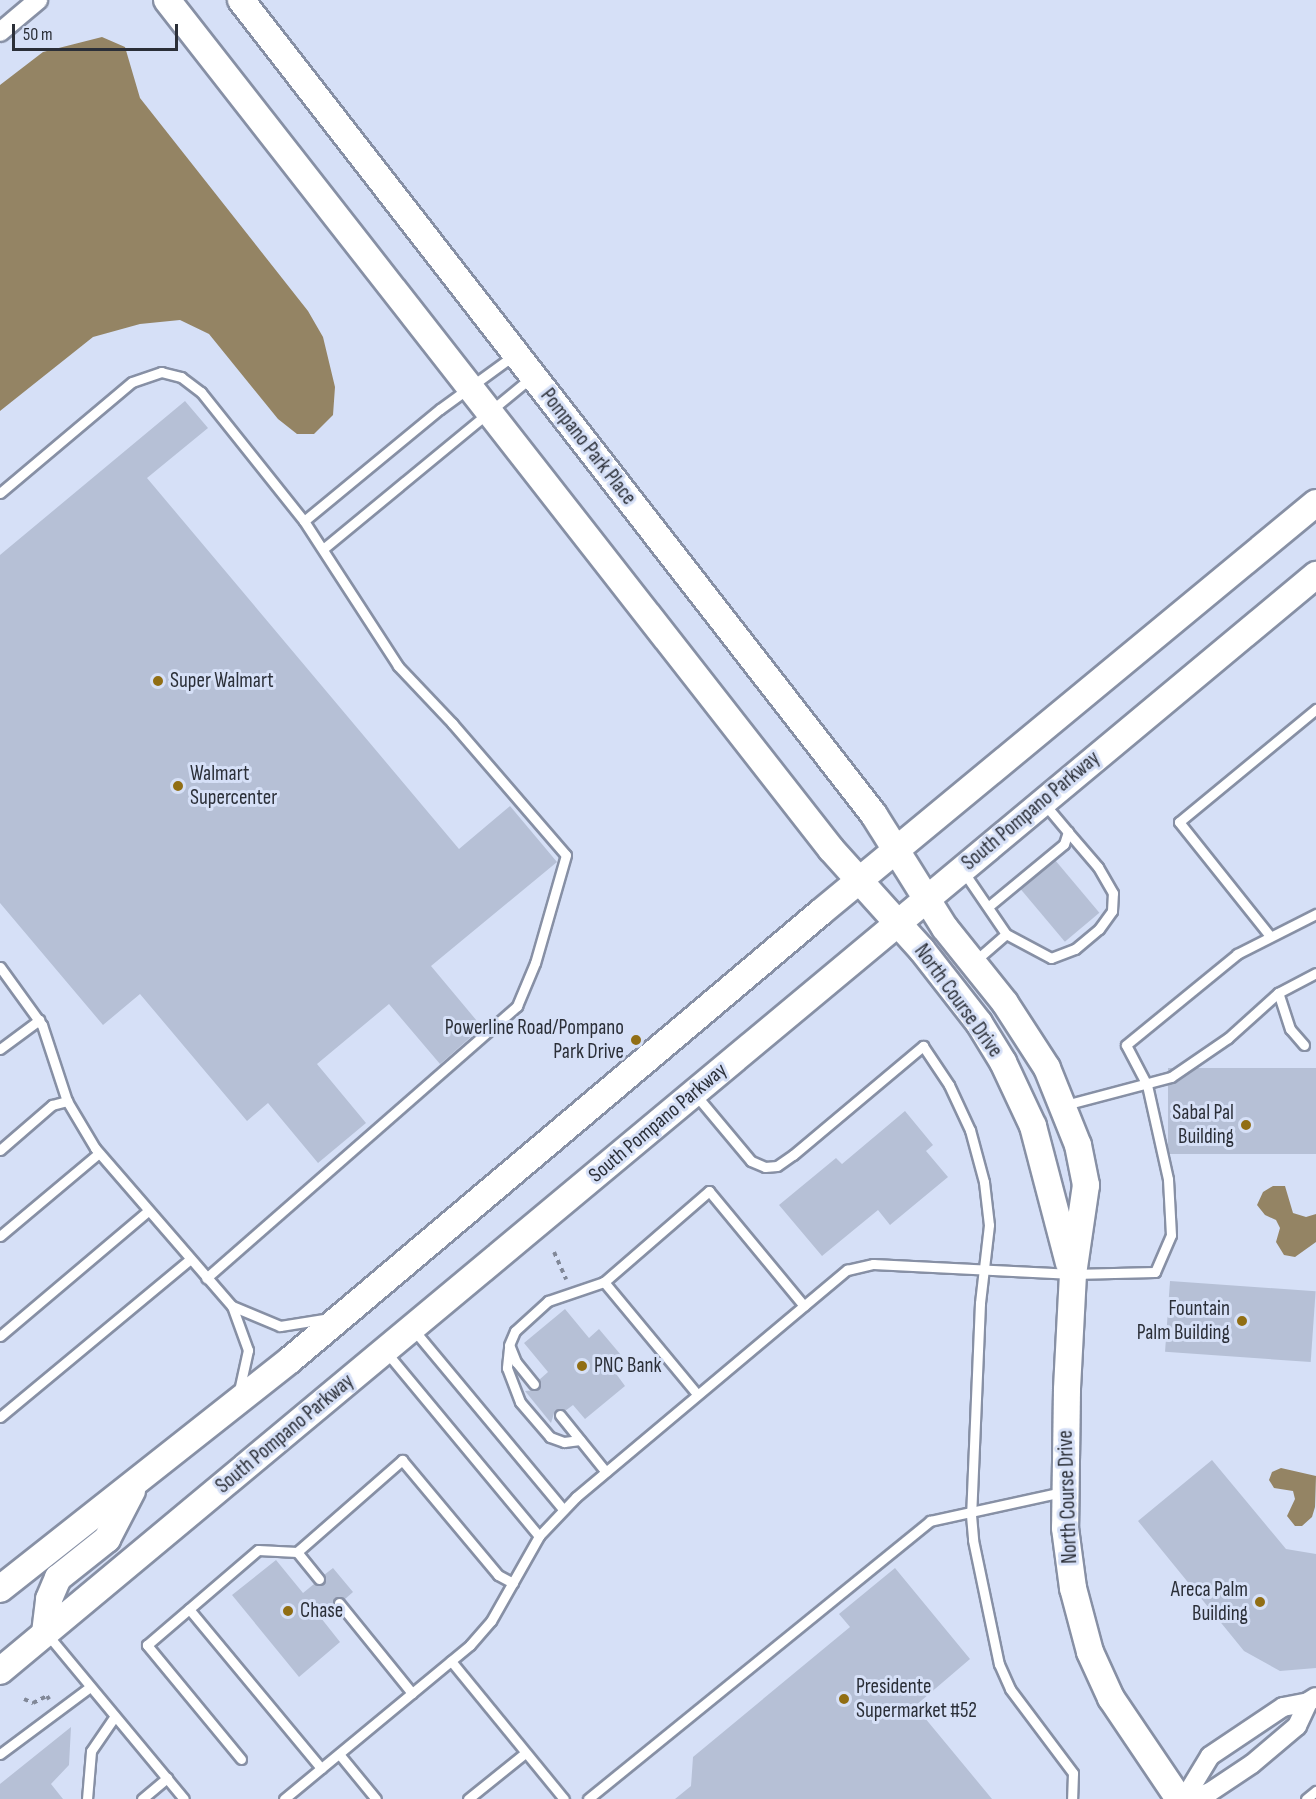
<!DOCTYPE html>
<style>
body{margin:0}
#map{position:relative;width:1316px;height:1799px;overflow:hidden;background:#d6e0f7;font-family:"Sofia Sans Condensed",sans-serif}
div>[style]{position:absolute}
.water>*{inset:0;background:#948464}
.building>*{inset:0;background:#b6c0d6;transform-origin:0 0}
.path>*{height:4px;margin-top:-2px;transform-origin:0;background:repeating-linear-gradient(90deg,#818898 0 4.5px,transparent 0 9px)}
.roads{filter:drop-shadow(2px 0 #8790a5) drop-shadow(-2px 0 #8790a5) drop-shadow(0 2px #8790a5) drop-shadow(0 -2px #8790a5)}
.lane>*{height:9px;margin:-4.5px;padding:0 4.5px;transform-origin:4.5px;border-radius:4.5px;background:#fff}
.street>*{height:18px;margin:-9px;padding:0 9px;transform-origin:9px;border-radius:9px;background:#fff}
.secondary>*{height:26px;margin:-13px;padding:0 13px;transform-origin:13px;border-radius:13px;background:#fff}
.dots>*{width:16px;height:16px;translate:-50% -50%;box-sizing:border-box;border:3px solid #d6e0f7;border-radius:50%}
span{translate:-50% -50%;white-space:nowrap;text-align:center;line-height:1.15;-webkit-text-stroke:6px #d6e0f7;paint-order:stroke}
.street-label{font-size:21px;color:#2b2f38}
.poi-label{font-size:21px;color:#2b2f38}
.left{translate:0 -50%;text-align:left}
.right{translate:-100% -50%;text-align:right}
.scale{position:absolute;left:12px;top:24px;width:166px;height:27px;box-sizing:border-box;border:3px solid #2b2f38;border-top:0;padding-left:8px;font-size:18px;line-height:21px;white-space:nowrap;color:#2b2f38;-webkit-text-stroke:4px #d6e0f7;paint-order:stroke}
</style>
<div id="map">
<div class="water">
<div style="clip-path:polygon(102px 37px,125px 47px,140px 98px,308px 311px,323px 337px,335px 387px,333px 415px,314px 434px,297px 434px,278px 419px,209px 334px,180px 320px,140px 324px,93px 337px,0 411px,0 85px,43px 52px)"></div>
<div style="clip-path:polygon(1273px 1186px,1285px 1186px,1293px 1213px,1306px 1217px,1316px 1214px,1316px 1242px,1295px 1257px,1284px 1255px,1276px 1242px,1280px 1228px,1276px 1220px,1265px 1215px,1257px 1205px,1263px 1192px)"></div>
<div style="clip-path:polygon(1281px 1468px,1316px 1476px,1315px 1507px,1312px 1517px,1302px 1526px,1295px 1526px,1287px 1516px,1295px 1499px,1293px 1491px,1274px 1488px,1269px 1480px,1272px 1472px)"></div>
</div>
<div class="building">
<div style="clip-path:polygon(185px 401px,208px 428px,147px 478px,459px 849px,510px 806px,557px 862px,431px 966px,482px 1027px,446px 1059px,440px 1064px,389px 1004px,317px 1064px,366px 1123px,318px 1163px,268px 1103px,247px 1121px,140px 994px,103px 1025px,0 903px,0 555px)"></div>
<div style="left:1055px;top:860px;width:69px;height:45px;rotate:50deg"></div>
<div style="left:1316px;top:1068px;width:86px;height:148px;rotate:90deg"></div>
<div style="clip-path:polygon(905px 1111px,933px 1145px,926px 1151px,948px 1177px,890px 1225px,878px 1210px,822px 1256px,779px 1205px,836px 1158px,842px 1164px)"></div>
<div style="left:1170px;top:1281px;width:146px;height:71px;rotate:4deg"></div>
<div style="clip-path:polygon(565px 1309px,589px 1338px,599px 1329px,626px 1361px,614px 1371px,625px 1386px,585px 1419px,573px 1405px,565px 1411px,555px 1410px,551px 1423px,525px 1391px,538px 1390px,539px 1380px,548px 1372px,524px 1343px)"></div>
<div style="clip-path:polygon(1212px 1460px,1286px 1549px,1316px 1554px,1316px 1668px,1280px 1671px,1244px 1651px,1138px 1521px)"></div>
<div style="clip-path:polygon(276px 1560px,303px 1593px,314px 1584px,324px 1584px,324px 1575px,333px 1568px,353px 1592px,345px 1599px,334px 1598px,334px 1608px,321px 1618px,340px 1642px,299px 1677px,232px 1595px)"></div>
<div style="clip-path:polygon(895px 1568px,970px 1659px,915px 1706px,992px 1799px,675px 1799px,691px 1786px,693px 1757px,850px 1627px,839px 1614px)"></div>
<div style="clip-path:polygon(71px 1727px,69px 1765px,51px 1784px,63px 1799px,0 1799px,0 1784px)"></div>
</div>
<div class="path">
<div style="left:554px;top:1252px;width:30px;rotate:66deg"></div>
<div style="left:24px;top:1699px;width:10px;rotate:24deg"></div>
<div style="left:33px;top:1703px;width:16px;rotate:-27deg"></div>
<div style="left:47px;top:1696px;width:4px;rotate:56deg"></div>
</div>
<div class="roads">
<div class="lane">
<div style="left:0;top:493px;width:172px;rotate:-40.1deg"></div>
<div style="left:132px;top:382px;width:31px;rotate:-19deg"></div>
<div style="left:161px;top:372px;width:21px;rotate:14deg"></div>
<div style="left:181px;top:377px;width:25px;rotate:37deg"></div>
<div style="left:201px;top:392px;width:165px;rotate:51.4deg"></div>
<div style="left:304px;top:521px;width:173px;rotate:57deg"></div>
<div style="left:398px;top:666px;width:79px;rotate:46.5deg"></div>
<div style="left:452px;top:723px;width:174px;rotate:49.2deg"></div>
<div style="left:566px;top:855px;width:112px;rotate:106deg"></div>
<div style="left:535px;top:963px;width:47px;rotate:112.7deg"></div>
<div style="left:517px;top:1006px;width:413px;rotate:138.8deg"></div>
<div style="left:304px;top:521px;width:176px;rotate:-39.5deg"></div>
<div style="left:440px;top:409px;width:92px;rotate:-36.1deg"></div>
<div style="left:323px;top:549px;width:271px;rotate:-39.5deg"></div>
<div style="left:963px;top:871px;width:76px;rotate:55.7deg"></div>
<div style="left:1006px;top:934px;width:41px;rotate:138.9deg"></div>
<div style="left:989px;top:906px;width:97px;rotate:-39.6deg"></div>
<div style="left:1064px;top:844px;width:13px;rotate:-72deg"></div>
<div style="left:1068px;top:832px;width:38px;rotate:-130deg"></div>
<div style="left:1006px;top:934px;width:51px;rotate:28.1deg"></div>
<div style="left:1051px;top:958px;width:26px;rotate:-21deg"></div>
<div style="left:1075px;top:949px;width:31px;rotate:-40deg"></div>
<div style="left:1099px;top:929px;width:22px;rotate:-54deg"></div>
<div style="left:1112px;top:911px;width:18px;rotate:-87deg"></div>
<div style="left:1113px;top:893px;width:30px;rotate:-120deg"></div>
<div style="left:1098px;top:867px;width:46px;rotate:-130.6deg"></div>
<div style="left:1270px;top:936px;width:146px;rotate:-128.6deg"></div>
<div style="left:1179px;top:822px;width:178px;rotate:-39.5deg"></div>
<div style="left:0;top:967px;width:72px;rotate:54.1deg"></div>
<div style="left:42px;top:1025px;width:80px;rotate:71.8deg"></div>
<div style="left:67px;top:1101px;width:55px;rotate:59.2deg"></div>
<div style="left:95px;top:1148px;width:209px;rotate:49.1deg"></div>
<div style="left:232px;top:1306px;width:47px;rotate:70deg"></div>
<div style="left:248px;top:1350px;width:42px;rotate:102.4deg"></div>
<div style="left:1304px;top:1045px;width:21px;rotate:-131deg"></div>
<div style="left:1290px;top:1029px;width:38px;rotate:-108deg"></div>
<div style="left:1278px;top:993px;width:43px;rotate:-27.8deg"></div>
<div style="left:0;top:1049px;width:49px;rotate:-36.6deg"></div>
<div style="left:695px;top:1094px;width:87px;rotate:50.1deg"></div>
<div style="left:751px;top:1161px;width:15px;rotate:23deg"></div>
<div style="left:765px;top:1167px;width:12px;rotate:-5deg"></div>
<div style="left:777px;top:1166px;width:19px;rotate:-35deg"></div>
<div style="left:793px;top:1155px;width:170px;rotate:-40deg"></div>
<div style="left:923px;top:1046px;width:47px;rotate:56.3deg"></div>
<div style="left:949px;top:1085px;width:50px;rotate:65deg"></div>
<div style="left:970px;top:1130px;width:54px;rotate:74.9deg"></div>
<div style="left:984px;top:1182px;width:43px;rotate:83.4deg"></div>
<div style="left:989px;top:1225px;width:79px;rotate:96.6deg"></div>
<div style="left:980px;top:1303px;width:212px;rotate:92.4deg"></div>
<div style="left:971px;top:1515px;width:25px;rotate:85deg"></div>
<div style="left:973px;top:1540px;width:127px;rotate:78.2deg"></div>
<div style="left:999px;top:1664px;width:27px;rotate:66deg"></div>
<div style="left:1010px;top:1689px;width:105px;rotate:53.1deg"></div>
<div style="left:1073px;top:1773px;width:26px;rotate:92deg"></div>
<div style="left:1065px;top:1105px;width:110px;rotate:-14.8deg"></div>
<div style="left:1171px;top:1077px;width:69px;rotate:-34.4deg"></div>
<div style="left:1228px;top:1038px;width:67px;rotate:-42deg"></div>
<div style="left:0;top:1150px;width:69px;rotate:-40.9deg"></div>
<div style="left:52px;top:1105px;width:16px;rotate:-15deg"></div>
<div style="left:0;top:1236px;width:129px;rotate:-40deg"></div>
<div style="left:232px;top:1306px;width:52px;rotate:22.6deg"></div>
<div style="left:280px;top:1326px;width:51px;rotate:-9.1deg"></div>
<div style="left:413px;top:1329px;width:234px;rotate:50.2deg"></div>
<div style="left:0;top:1336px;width:194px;rotate:-40.2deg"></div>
<div style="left:509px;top:1348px;width:20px;rotate:96deg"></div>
<div style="left:507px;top:1368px;width:36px;rotate:69deg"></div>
<div style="left:520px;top:1402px;width:46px;rotate:49.4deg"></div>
<div style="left:550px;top:1437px;width:15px;rotate:20deg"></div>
<div style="left:564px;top:1442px;width:16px;rotate:-7deg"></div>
<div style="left:387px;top:1353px;width:238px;rotate:50.3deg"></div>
<div style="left:534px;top:1384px;width:28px;rotate:-129deg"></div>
<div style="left:516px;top:1362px;width:18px;rotate:-112deg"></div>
<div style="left:509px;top:1345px;width:15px;rotate:-67deg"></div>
<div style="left:515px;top:1331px;width:45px;rotate:-42.3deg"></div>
<div style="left:548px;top:1301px;width:59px;rotate:-18.7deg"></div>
<div style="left:697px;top:1394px;width:146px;rotate:-129.7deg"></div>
<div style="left:604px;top:1282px;width:139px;rotate:-40.9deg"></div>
<div style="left:709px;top:1191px;width:149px;rotate:50.4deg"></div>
<div style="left:560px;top:1415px;width:73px;rotate:51.1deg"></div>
<div style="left:0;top:1417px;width:247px;rotate:-39.7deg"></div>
<div style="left:319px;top:1579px;width:35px;rotate:-129deg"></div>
<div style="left:297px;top:1552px;width:140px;rotate:-41.2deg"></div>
<div style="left:402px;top:1460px;width:150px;rotate:50.1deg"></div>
<div style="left:498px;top:1575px;width:17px;rotate:28deg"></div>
<div style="left:339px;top:1603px;width:116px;rotate:51deg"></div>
<div style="left:189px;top:1609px;width:207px;rotate:50.3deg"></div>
<div style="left:47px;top:1634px;width:214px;rotate:50.3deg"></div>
<div style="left:451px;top:1661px;width:178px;rotate:50.7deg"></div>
<div style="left:0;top:1754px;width:112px;rotate:-36.7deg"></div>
<div style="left:339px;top:1754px;width:58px;rotate:50.6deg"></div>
<div style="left:241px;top:1759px;width:148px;rotate:-129.5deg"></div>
<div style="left:147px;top:1645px;width:146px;rotate:-40.6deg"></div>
<div style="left:258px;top:1550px;width:39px;rotate:3deg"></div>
<div style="left:87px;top:1799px;width:48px;rotate:-85.2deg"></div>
<div style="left:91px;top:1751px;width:42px;rotate:-55.6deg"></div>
<div style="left:142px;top:1799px;width:33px;rotate:-40deg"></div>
<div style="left:284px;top:1799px;width:241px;rotate:-39.6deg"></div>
<div style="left:470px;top:1645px;width:32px;rotate:-49deg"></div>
<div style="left:491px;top:1621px;width:98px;rotate:-60.5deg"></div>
<div style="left:539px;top:1536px;width:54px;rotate:-46.5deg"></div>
<div style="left:576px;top:1497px;width:354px;rotate:-40deg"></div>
<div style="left:847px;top:1270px;width:27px;rotate:-13deg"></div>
<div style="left:873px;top:1264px;width:200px;rotate:2.9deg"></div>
<div style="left:1073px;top:1274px;width:82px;rotate:-1.4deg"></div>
<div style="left:1155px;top:1272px;width:40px;rotate:-66.6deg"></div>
<div style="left:1171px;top:1235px;width:56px;rotate:-93.1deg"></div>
<div style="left:1168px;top:1179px;width:96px;rotate:-102.6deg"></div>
<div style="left:1147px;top:1085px;width:45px;rotate:-117.7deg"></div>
<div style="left:1126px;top:1045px;width:144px;rotate:-39.3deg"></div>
<div style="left:1237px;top:954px;width:89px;rotate:-26.9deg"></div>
<div style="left:468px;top:1799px;width:73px;rotate:-38.9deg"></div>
<div style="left:588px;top:1799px;width:441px;rotate:-39.1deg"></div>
<div style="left:930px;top:1521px;width:135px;rotate:-12.4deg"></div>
<div style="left:1306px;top:1799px;width:13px;rotate:-39deg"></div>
</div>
<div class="street">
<div style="left:0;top:32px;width:50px;rotate:-40.1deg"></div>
<div style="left:1184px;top:1799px;width:50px;rotate:-58.8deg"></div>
<div style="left:1210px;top:1756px;width:88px;rotate:-33.9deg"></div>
<div style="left:1283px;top:1707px;width:25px;rotate:-11deg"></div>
<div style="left:1308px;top:1702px;width:9px;rotate:-32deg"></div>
<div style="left:1191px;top:1799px;width:20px;rotate:-20deg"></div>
<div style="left:1210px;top:1792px;width:50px;rotate:-33.7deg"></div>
<div style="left:1252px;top:1764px;width:59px;rotate:-40.2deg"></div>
<div style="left:1297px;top:1726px;width:26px;rotate:-65deg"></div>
</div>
<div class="secondary">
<div style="left:167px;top:0;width:1078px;rotate:51.97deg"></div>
<div style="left:831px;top:849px;width:136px;rotate:48deg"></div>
<div style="left:922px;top:950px;width:93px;rotate:52deg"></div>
<div style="left:979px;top:1023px;width:46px;rotate:58.4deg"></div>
<div style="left:1003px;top:1062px;width:71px;rotate:64.9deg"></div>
<div style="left:1033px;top:1126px;width:142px;rotate:75.3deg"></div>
<div style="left:241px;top:0;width:1032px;rotate:52.16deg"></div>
<div style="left:874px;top:815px;width:133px;rotate:57.9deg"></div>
<div style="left:945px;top:928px;width:96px;rotate:51.3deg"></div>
<div style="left:1005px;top:1003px;width:77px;rotate:57.1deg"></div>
<div style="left:1047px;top:1068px;width:83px;rotate:68.1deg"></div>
<div style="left:1078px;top:1145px;width:41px;rotate:78.7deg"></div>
<div style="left:1086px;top:1185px;width:90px;rotate:98.3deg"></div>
<div style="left:1073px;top:1274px;width:116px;rotate:93deg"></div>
<div style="left:1067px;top:1390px;width:138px;rotate:90.8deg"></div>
<div style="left:1065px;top:1528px;width:61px;rotate:82.4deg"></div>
<div style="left:1073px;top:1588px;width:66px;rotate:75.1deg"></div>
<div style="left:1090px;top:1652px;width:51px;rotate:65.5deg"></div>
<div style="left:1111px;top:1698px;width:122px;rotate:56deg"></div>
<div style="left:0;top:1589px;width:370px;rotate:-38.3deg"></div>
<div style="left:290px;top:1360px;width:695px;rotate:-40.15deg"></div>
<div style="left:821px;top:912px;width:642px;rotate:-39.57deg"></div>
<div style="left:45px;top:1633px;width:34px;rotate:-83deg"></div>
<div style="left:49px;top:1599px;width:23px;rotate:-67deg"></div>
<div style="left:58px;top:1578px;width:63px;rotate:-38.5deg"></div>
<div style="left:107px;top:1539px;width:54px;rotate:-62.5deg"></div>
<div style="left:0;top:1671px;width:1713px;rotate:-39.79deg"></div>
</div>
</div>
<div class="dots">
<div style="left:158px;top:681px;background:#916e14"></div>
<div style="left:178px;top:786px;background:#916e14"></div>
<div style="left:636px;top:1040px;background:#916e14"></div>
<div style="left:1246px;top:1125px;background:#916e14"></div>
<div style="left:1242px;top:1321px;background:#916e14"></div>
<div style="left:582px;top:1366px;background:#916e14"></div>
<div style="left:1260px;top:1602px;background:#916e14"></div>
<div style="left:288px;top:1611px;background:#916e14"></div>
<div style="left:844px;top:1699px;background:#916e14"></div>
</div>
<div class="street-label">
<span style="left:588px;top:447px;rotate:52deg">Pompano Park Place</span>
<span style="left:1031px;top:811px;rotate:-40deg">South Pompano Parkway</span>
<span style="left:958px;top:1001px;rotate:54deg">North Course Drive</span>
<span style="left:658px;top:1123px;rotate:-40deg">South Pompano Parkway</span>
<span style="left:285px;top:1434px;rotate:-40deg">South Pompano Parkway</span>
<span style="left:1068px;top:1497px;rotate:-92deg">North Course Drive</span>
</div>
<div class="poi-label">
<span class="left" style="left:170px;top:681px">Super Walmart</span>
<span class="left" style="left:190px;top:786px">Walmart<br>Supercenter</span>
<span class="right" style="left:624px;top:1040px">Powerline Road/Pompano<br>Park Drive</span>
<span class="right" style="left:1234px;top:1125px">Sabal Pal<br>Building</span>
<span class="right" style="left:1230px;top:1321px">Fountain<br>Palm Building</span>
<span class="left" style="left:594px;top:1366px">PNC Bank</span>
<span class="right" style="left:1248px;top:1602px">Areca Palm<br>Building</span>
<span class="left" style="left:300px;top:1611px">Chase</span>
<span class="left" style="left:856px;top:1699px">Presidente<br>Supermarket #52</span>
</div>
<div class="scale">50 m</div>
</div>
